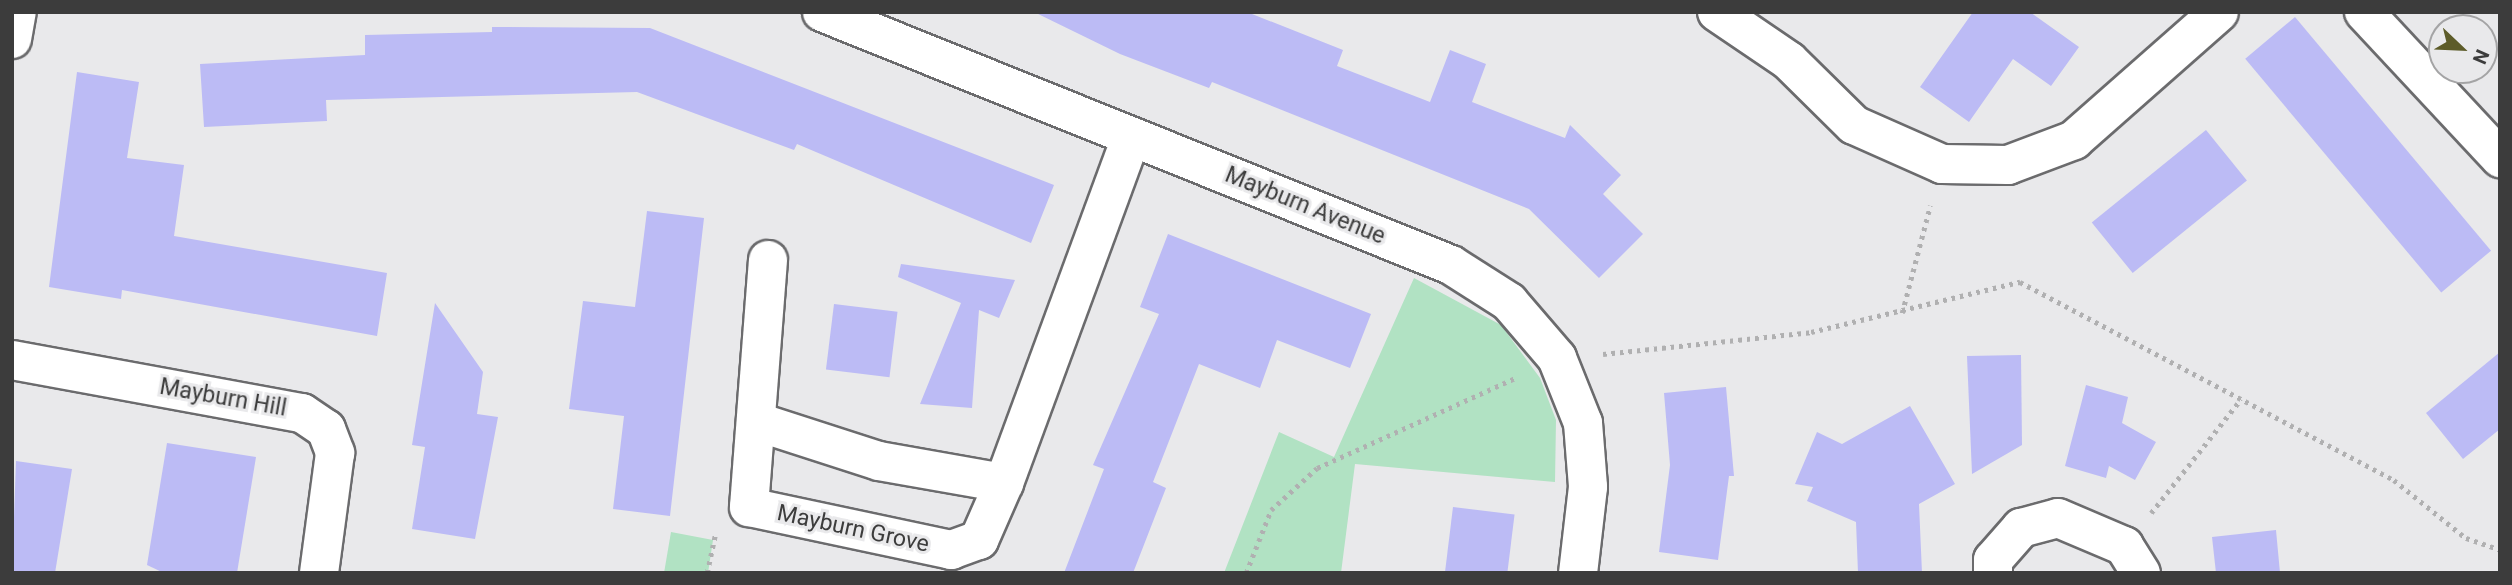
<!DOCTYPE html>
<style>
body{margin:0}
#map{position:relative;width:2512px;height:585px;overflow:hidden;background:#e9e9eb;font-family:Roboto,sans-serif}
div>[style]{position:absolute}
.green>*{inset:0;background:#b1e2c3}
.building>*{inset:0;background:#bcbbf5;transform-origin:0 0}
.path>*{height:4.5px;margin-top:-2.25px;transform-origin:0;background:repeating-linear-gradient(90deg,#b0b0b1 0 3.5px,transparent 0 8.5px)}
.roads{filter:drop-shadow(2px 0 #6b6b6d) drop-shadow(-2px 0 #6b6b6d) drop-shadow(0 2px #6b6b6d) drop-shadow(0 -2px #6b6b6d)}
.street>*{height:38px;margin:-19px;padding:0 19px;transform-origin:19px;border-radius:19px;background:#fff}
span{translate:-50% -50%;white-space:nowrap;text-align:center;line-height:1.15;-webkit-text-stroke:6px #e9e9eb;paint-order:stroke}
.street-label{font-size:23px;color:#3c3c3c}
.frame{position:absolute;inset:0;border:14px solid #3c3c3c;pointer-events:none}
.north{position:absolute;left:2428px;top:14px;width:70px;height:70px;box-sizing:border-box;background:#e9e9eb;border:2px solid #a4a4a5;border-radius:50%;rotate:113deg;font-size:19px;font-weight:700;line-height:28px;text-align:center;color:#3c3c3c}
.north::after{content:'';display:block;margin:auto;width:24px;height:32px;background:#5d5c29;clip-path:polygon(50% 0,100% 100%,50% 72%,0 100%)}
</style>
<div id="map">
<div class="green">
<div style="clip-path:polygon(1414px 278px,1501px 325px,1540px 378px,1556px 420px,1555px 482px,1355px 464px,1341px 573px,1224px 573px,1279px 432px,1334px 457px)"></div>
<div style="clip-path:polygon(671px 532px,713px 540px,708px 573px,664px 573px)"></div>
</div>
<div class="building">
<div style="clip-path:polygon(1034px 12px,1247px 12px,1343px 50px,1337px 66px,1430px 102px,1450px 50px,1486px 64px,1472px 102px,1565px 138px,1570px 125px,1621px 175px,1603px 194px,1643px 234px,1599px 278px,1529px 209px,1212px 82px,1209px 88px,1120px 54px)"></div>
<div style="clip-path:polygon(1973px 12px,2030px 12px,2079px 47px,2051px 86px,2013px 59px,1969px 122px,1920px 87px)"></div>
<div style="left:2295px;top:17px;width:305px;height:65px;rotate:50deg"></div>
<div style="clip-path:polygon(492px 27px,650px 28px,1054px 185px,1031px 243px,797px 144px,794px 150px,637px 92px,326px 100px,327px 121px,204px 127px,200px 64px,365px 55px,365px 35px,492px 32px)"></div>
<div style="clip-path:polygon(77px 72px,139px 82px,127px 158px,184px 165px,174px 236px,387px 273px,377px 336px,122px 290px,121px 299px,49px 287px)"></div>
<div style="left:2206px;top:130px;width:65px;height:147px;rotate:51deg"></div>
<div style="clip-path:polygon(647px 211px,704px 218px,670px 516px,613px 509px,624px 416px,569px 409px,583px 301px,635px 307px)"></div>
<div style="clip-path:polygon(1168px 234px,1371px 314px,1350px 368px,1277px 340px,1260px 388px,1199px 364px,1153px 482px,1166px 488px,1133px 573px,1064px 573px,1104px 469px,1093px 465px,1159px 314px,1140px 307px)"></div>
<div style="clip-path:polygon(901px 264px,1015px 280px,999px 318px,979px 310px,972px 408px,920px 404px,961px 303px,898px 277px)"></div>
<div style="clip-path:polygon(435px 303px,483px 372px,477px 414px,498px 417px,475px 539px,412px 529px,425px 447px,412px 445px)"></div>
<div style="left:834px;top:304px;width:64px;height:66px;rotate:7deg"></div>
<div style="clip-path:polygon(2500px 352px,2500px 429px,2463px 459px,2426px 413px)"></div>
<div style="clip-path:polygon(2021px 355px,2022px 445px,1972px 474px,1967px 356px)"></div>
<div style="clip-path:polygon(2086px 385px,2128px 397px,2122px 423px,2156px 442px,2135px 480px,2109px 466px,2106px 478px,2065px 466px)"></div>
<div style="clip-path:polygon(1726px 387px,1734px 476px,1729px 476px,1718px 560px,1659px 552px,1670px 465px,1664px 393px)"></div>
<div style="clip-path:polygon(1910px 406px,1955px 484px,1919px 504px,1922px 573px,1858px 573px,1856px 522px,1807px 501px,1813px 487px,1795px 484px,1817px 432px,1842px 444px)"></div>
<div style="clip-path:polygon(167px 443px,256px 457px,237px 573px,164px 573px,147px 565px)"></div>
<div style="clip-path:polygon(16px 461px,72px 469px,55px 573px,12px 573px)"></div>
<div style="left:1453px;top:507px;width:62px;height:67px;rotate:7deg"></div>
<div style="clip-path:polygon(2276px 530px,2280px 573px,2216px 573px,2212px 537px)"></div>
</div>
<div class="path">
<div style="left:1902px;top:313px;width:111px;rotate:-75.3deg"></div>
<div style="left:1603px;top:354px;width:209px;rotate:-6deg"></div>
<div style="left:1811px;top:332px;width:215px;rotate:-13.5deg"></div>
<div style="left:2020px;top:282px;width:423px;rotate:27.9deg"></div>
<div style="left:2394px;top:480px;width:92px;rotate:38.9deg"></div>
<div style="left:2466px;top:538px;width:36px;rotate:19deg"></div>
<div style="left:2151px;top:513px;width:145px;rotate:-51.7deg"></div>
<div style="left:707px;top:573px;width:38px;rotate:-78deg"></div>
<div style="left:1246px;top:573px;width:68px;rotate:-68.4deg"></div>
<div style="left:1271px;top:510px;width:62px;rotate:-42.4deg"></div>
<div style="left:1317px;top:468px;width:217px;rotate:-24.4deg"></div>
</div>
<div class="roads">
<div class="street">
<div style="left:822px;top:12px;width:678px;rotate:21.91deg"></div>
<div style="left:1451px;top:265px;width:69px;rotate:32.5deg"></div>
<div style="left:1509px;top:302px;width:74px;rotate:49.4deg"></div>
<div style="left:1557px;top:358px;width:70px;rotate:68.2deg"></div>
<div style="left:1583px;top:423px;width:64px;rotate:85.5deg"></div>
<div style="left:1588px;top:487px;width:87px;rotate:96.6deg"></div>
<div style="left:1717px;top:12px;width:87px;rotate:34.2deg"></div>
<div style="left:1789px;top:61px;width:91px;rotate:44.6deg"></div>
<div style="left:1854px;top:125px;width:96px;rotate:23.9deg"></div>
<div style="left:1942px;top:164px;width:66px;rotate:0.9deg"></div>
<div style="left:2008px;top:165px;width:71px;rotate:-20.7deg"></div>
<div style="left:2074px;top:140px;width:193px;rotate:-41.4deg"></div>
<div style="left:2364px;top:12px;width:200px;rotate:47deg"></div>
<div style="left:12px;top:39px;width:27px;rotate:-80deg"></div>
<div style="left:768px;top:260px;width:248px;rotate:94.4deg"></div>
<div style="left:749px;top:507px;width:207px;rotate:12deg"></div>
<div style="left:951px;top:550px;width:30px;rotate:-20deg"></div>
<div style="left:979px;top:540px;width:62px;rotate:-66.3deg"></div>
<div style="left:1004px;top:483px;width:369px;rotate:-69.8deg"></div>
<div style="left:12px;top:360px;width:295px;rotate:10.4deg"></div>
<div style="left:302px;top:413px;width:29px;rotate:34deg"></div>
<div style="left:326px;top:429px;width:26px;rotate:69deg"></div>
<div style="left:335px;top:453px;width:121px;rotate:97.6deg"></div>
<div style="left:758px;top:422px;width:127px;rotate:17.9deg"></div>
<div style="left:879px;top:461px;width:127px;rotate:10deg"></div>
<div style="left:1993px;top:573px;width:13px;rotate:-90deg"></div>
<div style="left:1993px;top:560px;width:43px;rotate:-48.8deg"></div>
<div style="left:2021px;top:528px;width:38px;rotate:-15deg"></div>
<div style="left:2058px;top:518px;width:72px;rotate:23deg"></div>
<div style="left:2124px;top:546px;width:32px;rotate:58deg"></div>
</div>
</div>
<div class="street-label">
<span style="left:1305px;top:206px;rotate:22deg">Mayburn Avenue</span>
<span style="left:223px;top:398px;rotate:10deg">Mayburn Hill</span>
<span style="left:853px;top:529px;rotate:12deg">Mayburn Grove</span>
</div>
<div class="frame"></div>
<div class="north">N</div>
</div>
